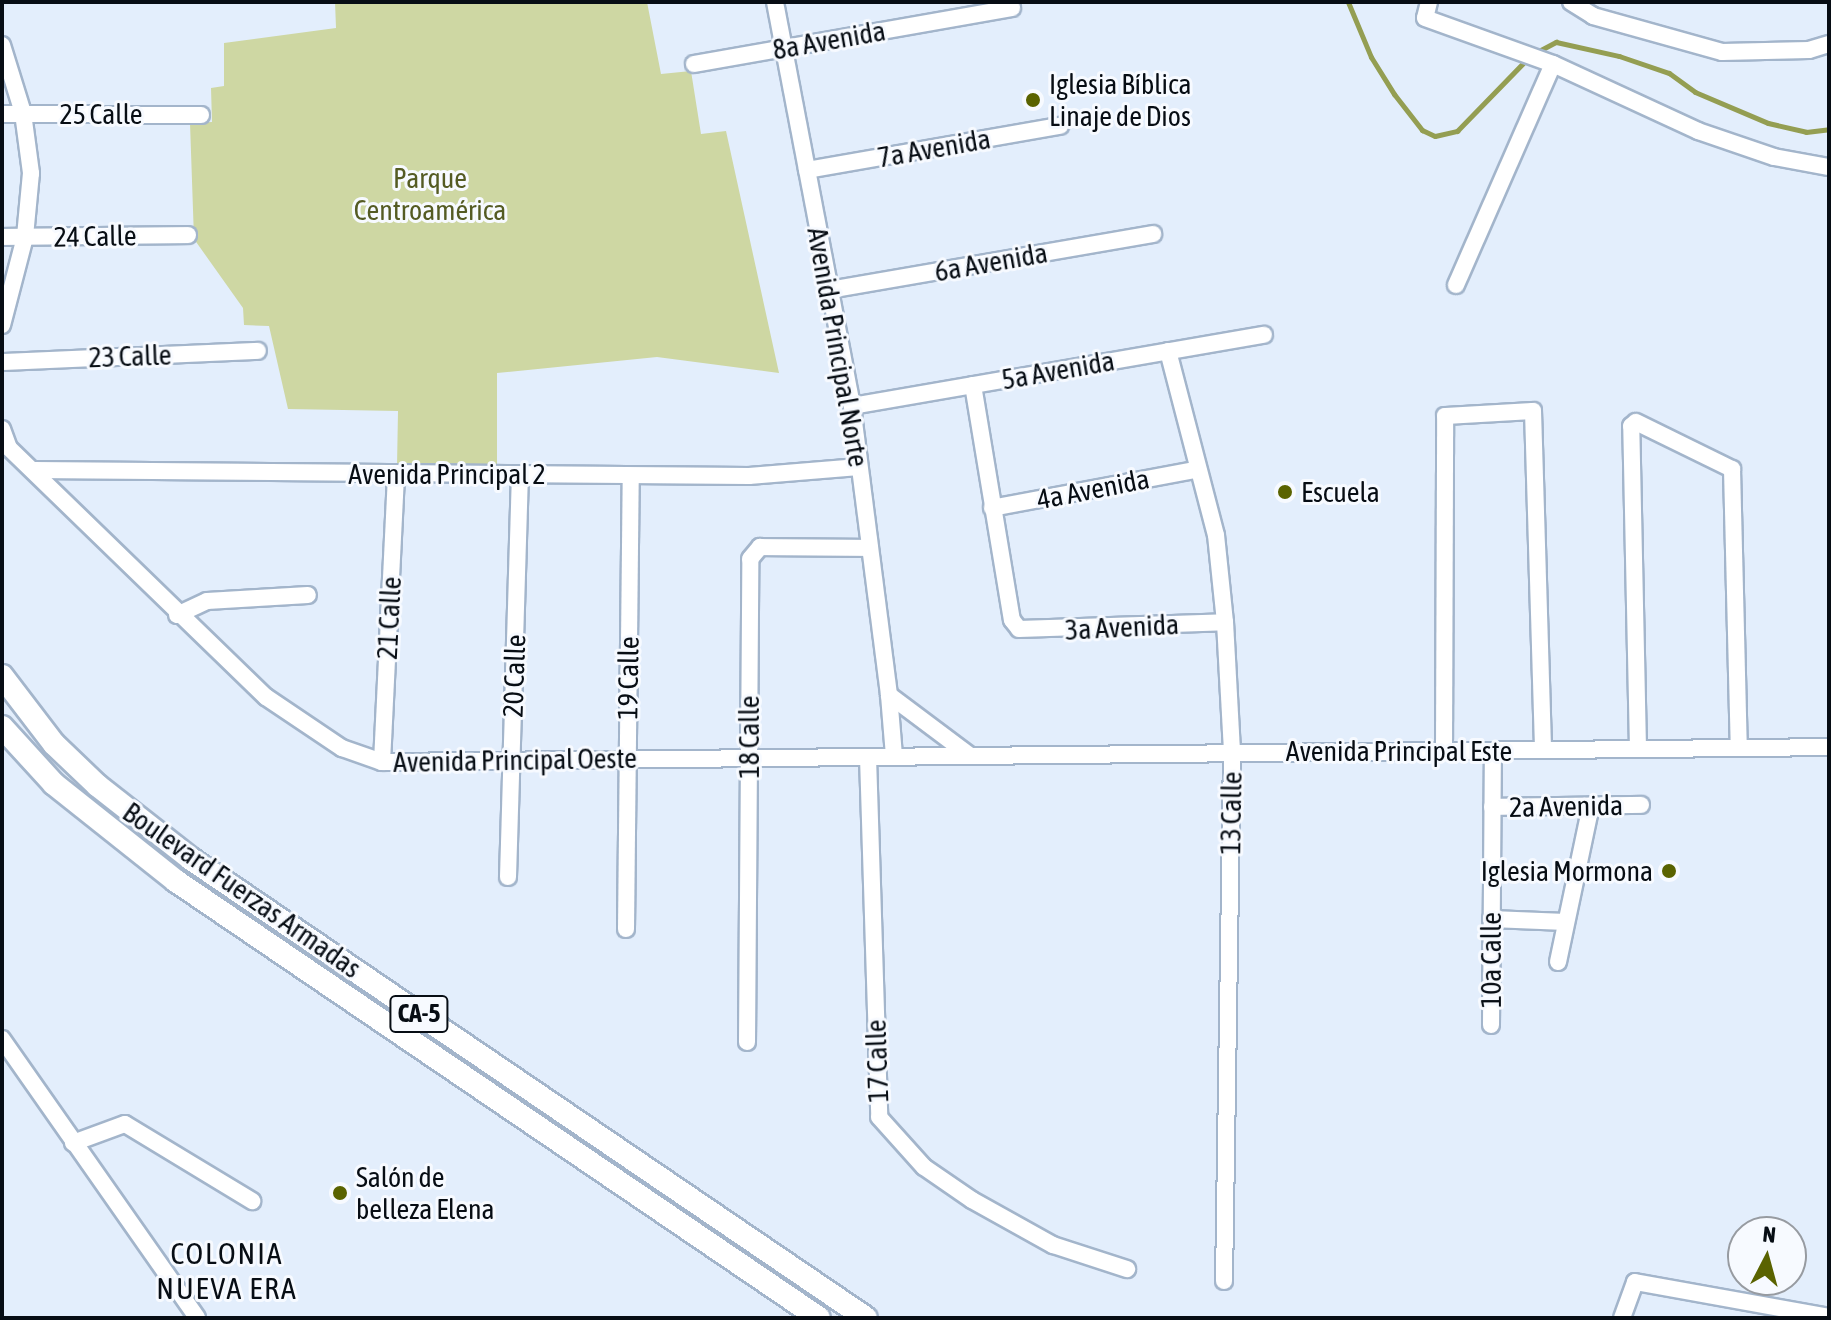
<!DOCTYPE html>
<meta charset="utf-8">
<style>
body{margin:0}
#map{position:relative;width:1831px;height:1320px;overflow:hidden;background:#e3eefc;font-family:"Asap Condensed",sans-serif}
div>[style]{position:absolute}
.green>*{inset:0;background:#ced7a3}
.stream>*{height:5px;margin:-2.5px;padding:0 2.5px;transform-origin:2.5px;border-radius:2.5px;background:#949e52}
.roads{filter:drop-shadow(2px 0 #a3b5cb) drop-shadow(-2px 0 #a3b5cb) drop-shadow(0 2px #a3b5cb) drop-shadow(0 -2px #a3b5cb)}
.minor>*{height:16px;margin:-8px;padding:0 8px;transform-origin:8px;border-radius:8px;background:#fff}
.highway>*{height:22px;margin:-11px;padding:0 11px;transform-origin:11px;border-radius:11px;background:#fff}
.dots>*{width:22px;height:22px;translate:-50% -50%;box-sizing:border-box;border:4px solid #f7faff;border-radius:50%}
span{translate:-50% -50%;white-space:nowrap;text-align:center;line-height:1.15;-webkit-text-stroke:6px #f7faff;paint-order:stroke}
.shield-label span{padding:2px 6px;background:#f7faff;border:2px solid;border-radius:6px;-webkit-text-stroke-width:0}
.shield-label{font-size:26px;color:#070d14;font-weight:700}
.street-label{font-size:28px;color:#070d14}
.poi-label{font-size:28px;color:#070d14}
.left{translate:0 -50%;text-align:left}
.right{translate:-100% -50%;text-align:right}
.park-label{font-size:28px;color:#545b23}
.neighbourhood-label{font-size:30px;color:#070d14;letter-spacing:2px}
.frame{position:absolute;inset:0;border:4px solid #070d14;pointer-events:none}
.north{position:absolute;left:1727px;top:1216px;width:80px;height:80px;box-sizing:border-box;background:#f7faff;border:2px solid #979ba1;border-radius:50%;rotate:6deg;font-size:22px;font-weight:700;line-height:32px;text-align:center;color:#070d14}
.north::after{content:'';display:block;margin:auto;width:28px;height:36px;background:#5a6300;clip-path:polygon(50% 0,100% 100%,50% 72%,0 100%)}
</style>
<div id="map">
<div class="green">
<div style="clip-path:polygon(335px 2px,647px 2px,661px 74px,691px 71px,701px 134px,726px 131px,779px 373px,657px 357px,497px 373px,497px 466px,397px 466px,398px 411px,288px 409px,269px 326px,244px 325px,243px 308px,194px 239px,190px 123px,212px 122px,211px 88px,224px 86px,224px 43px,336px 28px)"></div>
</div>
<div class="stream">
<div style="left:1348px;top:2px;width:60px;rotate:67.3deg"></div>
<div style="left:1371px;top:57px;width:44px;rotate:58.1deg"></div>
<div style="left:1394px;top:94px;width:46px;rotate:52.1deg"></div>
<div style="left:1422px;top:130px;width:14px;rotate:25deg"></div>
<div style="left:1435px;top:136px;width:23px;rotate:-13deg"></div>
<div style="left:1457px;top:131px;width:100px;rotate:-45.8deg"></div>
<div style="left:1535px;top:53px;width:24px;rotate:-28deg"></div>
<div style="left:1556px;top:42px;width:65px;rotate:12.5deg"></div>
<div style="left:1619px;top:56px;width:53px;rotate:18.8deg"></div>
<div style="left:1669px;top:73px;width:32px;rotate:36deg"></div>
<div style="left:1695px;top:92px;width:79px;rotate:23deg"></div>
<div style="left:1768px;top:123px;width:39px;rotate:13deg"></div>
<div style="left:1806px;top:132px;width:23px;rotate:-7deg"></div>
</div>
<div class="roads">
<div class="minor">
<div style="left:775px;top:2px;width:411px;rotate:79.2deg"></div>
<div style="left:852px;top:406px;width:291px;rotate:82.7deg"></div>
<div style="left:889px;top:695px;width:99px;rotate:36.8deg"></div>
<div style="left:1429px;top:2px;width:16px;rotate:104deg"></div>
<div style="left:1425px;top:18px;width:136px;rotate:19.8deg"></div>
<div style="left:1553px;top:64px;width:160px;rotate:24.8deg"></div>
<div style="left:1698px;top:131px;width:80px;rotate:18.9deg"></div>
<div style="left:1774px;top:157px;width:56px;rotate:10.3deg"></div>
<div style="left:1571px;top:2px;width:26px;rotate:32deg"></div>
<div style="left:1593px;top:16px;width:134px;rotate:15.6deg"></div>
<div style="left:1722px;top:52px;width:87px;rotate:-1.3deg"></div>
<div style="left:1809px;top:50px;width:21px;rotate:-17deg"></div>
<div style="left:2px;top:45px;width:71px;rotate:72.8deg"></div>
<div style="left:23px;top:113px;width:61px;rotate:82.4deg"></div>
<div style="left:31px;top:173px;width:64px;rotate:95.4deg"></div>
<div style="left:25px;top:237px;width:91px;rotate:104.6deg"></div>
<div style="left:694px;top:64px;width:323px;rotate:-10deg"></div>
<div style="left:2px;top:114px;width:199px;rotate:0.3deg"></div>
<div style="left:807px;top:170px;width:257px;rotate:-9.9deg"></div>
<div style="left:2px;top:237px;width:186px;rotate:-0.6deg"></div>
<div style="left:1456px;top:285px;width:241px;rotate:-66.3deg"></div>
<div style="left:829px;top:290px;width:329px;rotate:-9.8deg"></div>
<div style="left:1168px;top:351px;width:190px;rotate:75.4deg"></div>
<div style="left:1216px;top:535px;width:87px;rotate:84.1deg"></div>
<div style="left:1225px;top:622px;width:128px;rotate:86.9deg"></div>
<div style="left:1232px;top:750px;width:531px;rotate:90.86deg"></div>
<div style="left:2px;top:362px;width:256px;rotate:-2.5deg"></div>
<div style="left:973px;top:385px;width:238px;rotate:80.6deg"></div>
<div style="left:1012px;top:620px;width:11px;rotate:52deg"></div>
<div style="left:1019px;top:629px;width:206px;rotate:-1.9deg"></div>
<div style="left:852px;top:406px;width:418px;rotate:-9.8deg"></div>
<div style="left:2px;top:429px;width:20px;rotate:70deg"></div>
<div style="left:9px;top:448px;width:358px;rotate:44.1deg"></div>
<div style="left:266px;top:697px;width:92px;rotate:33.9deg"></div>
<div style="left:342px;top:748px;width:42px;rotate:19.3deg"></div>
<div style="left:382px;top:762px;width:1447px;rotate:-0.59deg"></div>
<div style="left:34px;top:470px;width:715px;rotate:0.48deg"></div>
<div style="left:749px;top:476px;width:110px;rotate:-4.7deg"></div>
<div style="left:992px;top:508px;width:207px;rotate:-10.6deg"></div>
<div style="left:177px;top:615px;width:33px;rotate:-25deg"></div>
<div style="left:207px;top:601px;width:101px;rotate:-3.4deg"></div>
<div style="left:889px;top:695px;width:61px;rotate:85.3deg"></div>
<div style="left:1638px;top:749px;width:323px;rotate:-91.2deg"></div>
<div style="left:1631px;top:426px;width:6px;rotate:-39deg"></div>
<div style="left:1636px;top:422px;width:107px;rotate:26.1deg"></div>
<div style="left:1732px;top:469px;width:278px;rotate:88.6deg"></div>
<div style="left:1444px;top:751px;width:335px;rotate:-89.8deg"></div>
<div style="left:1445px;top:416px;width:88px;rotate:-3.3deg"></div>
<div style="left:1533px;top:411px;width:339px;rotate:88.3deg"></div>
<div style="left:868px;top:757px;width:360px;rotate:88.2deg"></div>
<div style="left:879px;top:1117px;width:67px;rotate:48deg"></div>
<div style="left:924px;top:1167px;width:58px;rotate:34.5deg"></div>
<div style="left:972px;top:1200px;width:93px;rotate:29.1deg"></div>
<div style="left:1053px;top:1245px;width:78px;rotate:18deg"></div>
<div style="left:382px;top:762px;width:288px;rotate:-87.2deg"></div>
<div style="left:1492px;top:807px;width:149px;rotate:-0.8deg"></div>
<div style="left:508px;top:877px;width:402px;rotate:-88.3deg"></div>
<div style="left:1491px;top:919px;width:75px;rotate:2.3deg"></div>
<div style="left:626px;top:929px;width:453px;rotate:-89.4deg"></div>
<div style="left:1558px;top:962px;width:160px;rotate:-78.1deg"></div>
<div style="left:1491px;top:1025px;width:274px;rotate:-89.6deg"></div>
<div style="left:2px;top:1039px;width:340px;rotate:55deg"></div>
<div style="left:747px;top:1042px;width:483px;rotate:-89.6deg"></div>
<div style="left:750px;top:559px;width:16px;rotate:-50deg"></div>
<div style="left:760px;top:547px;width:110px;rotate:0.5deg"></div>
<div style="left:73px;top:1143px;width:55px;rotate:-20.1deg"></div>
<div style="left:125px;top:1124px;width:149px;rotate:31.2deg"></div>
<div style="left:1622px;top:1318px;width:38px;rotate:-70deg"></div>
<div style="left:1635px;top:1282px;width:197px;rotate:10.2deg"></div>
</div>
<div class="highway">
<div style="left:2px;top:676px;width:86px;rotate:52.6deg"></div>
<div style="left:54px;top:744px;width:61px;rotate:43.7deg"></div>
<div style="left:98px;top:786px;width:118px;rotate:38.1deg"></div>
<div style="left:191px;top:859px;width:816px;rotate:34.22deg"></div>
<div style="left:2px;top:727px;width:77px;rotate:47.6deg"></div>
<div style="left:54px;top:784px;width:156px;rotate:38.5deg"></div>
<div style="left:176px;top:881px;width:777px;rotate:34.2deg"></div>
</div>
</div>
<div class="dots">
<div style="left:1033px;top:100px;background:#5a6300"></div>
<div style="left:1285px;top:492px;background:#5a6300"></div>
<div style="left:1669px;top:871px;background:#5a6300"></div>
<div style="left:340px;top:1193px;background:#5a6300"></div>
</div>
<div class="shield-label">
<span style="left:419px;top:1014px">CA-5</span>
</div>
<div class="street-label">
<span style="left:829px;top:40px;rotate:-10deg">8a Avenida</span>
<span style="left:101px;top:114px">25 Calle</span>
<span style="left:934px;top:148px;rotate:-10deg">7a Avenida</span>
<span style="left:95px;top:236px;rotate:-1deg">24 Calle</span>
<span style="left:991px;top:262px;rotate:-10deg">6a Avenida</span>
<span style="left:838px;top:347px;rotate:80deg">Avenida Principal Norte</span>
<span style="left:130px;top:356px;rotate:-2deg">23 Calle</span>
<span style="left:1058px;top:370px;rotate:-10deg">5a Avenida</span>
<span style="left:447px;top:474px">Avenida Principal 2</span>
<span style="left:1093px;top:489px;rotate:-11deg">4a Avenida</span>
<span style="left:389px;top:618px;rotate:-87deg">21 Calle</span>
<span style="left:1122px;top:627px;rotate:-3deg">3a Avenida</span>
<span style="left:514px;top:676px;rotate:-88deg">20 Calle</span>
<span style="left:628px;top:678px;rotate:-89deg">19 Calle</span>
<span style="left:749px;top:737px;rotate:-90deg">18 Calle</span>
<span style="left:1399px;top:751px">Avenida Principal Este</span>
<span style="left:515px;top:760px;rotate:-1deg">Avenida Principal Oeste</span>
<span style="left:1566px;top:806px;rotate:-1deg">2a Avenida</span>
<span style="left:1231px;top:813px;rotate:-89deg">13 Calle</span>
<span style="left:242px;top:890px;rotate:35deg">Boulevard Fuerzas Armadas</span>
<span style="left:1491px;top:960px;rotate:-90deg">10a Calle</span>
<span style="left:877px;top:1061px;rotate:-92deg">17 Calle</span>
</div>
<div class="poi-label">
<span class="left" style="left:1049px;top:100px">Iglesia Bíblica<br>Linaje de Dios</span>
<span class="left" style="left:1301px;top:492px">Escuela</span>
<span class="right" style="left:1653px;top:871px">Iglesia Mormona</span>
<span class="left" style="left:356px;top:1193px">Salón de<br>belleza Elena</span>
</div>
<div class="park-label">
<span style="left:430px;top:194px">Parque<br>Centroamérica</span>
</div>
<div class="neighbourhood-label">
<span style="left:227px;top:1270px">COLONIA<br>NUEVA ERA</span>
</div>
<div class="frame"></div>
<div class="north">N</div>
</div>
